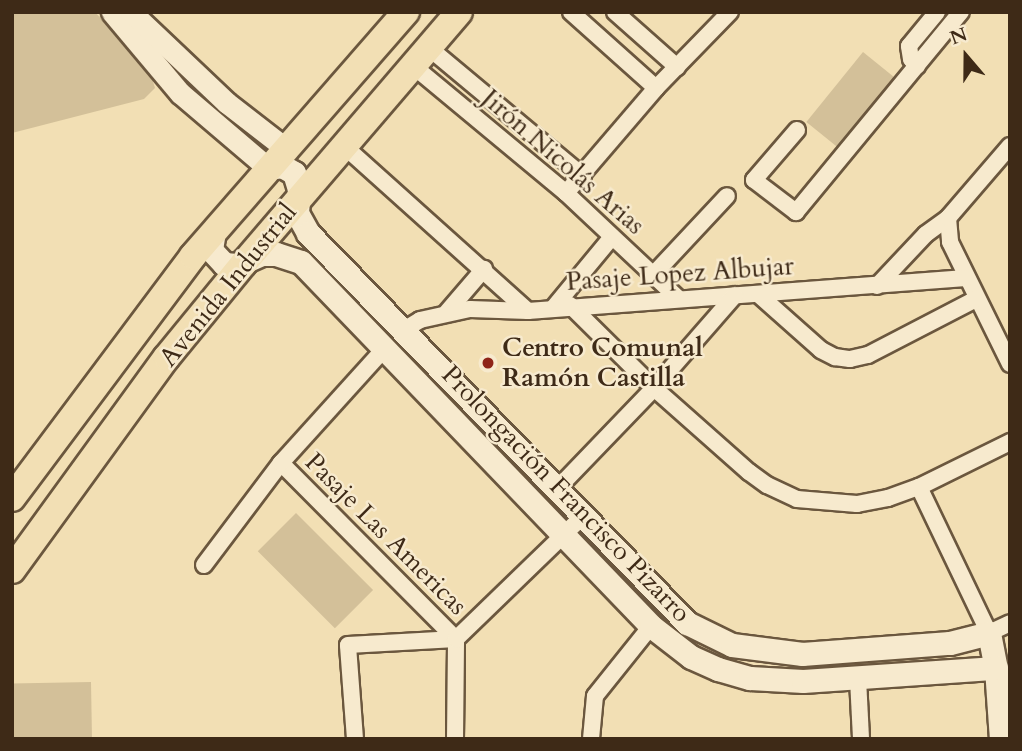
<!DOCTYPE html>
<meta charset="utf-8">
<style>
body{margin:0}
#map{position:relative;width:1022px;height:751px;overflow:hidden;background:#f2dfb4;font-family:Cardo,serif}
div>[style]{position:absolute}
.green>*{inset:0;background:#d3c099;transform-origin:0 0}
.roads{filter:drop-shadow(2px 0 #6b573e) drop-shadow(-2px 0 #6b573e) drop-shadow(0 2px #6b573e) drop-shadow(0 -2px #6b573e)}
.minor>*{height:16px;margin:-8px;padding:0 8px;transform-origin:8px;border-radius:8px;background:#f7eace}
.tertiary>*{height:21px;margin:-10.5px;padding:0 10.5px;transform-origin:10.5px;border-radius:10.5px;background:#f7eace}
.secondary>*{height:23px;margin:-11.5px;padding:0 11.5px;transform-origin:11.5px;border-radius:11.5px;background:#f7eace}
.primary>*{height:26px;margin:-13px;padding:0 13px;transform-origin:13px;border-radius:13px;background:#f2dfb4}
.dots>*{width:19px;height:19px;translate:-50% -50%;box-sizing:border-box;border:4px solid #f7eace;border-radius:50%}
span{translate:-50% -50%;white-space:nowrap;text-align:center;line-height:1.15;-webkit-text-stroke:5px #f7eace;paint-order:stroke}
.street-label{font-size:26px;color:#3e2a17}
.poi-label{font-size:26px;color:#3e2a17;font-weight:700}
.left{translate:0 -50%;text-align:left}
.frame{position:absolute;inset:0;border:14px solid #3e2a17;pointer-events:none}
.north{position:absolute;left:931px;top:21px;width:70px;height:70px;-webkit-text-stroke:5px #f7eace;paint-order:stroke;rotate:340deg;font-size:19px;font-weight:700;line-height:28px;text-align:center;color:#3e2a17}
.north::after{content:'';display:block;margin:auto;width:24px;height:32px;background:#3e2a17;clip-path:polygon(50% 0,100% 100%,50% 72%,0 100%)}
</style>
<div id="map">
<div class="green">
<div style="clip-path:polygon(12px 12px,95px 12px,151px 75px,155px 88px,144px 99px,12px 133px)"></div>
<div style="left:863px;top:52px;width:49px;height:90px;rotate:39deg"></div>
<div style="left:296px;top:513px;width:109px;height:54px;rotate:45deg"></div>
<div style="left:91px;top:682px;width:56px;height:79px;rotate:89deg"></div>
</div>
<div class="roads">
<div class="minor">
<div style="left:571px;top:12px;width:114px;rotate:41.8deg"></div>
<div style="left:615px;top:12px;width:83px;rotate:41.6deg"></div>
<div style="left:428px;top:47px;width:202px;rotate:39.8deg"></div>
<div style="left:412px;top:65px;width:200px;rotate:39.7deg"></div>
<div style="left:566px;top:193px;width:155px;rotate:43.2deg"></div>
<div style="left:917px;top:66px;width:9px;rotate:-131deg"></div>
<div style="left:911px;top:59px;width:13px;rotate:-99deg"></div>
<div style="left:909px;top:46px;width:44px;rotate:-50.5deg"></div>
<div style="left:797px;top:130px;width:66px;rotate:130.7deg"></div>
<div style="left:754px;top:180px;width:53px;rotate:37.3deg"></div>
<div style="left:796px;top:212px;width:259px;rotate:-50.5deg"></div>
<div style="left:344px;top:146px;width:247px;rotate:41.9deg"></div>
<div style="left:566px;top:193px;width:138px;rotate:-49.4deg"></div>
<div style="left:656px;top:88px;width:106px;rotate:-45.8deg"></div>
<div style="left:948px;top:218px;width:24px;rotate:85deg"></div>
<div style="left:950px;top:242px;width:136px;rotate:63.8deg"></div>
<div style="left:653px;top:275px;width:108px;rotate:-46.9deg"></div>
<div style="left:877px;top:286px;width:71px;rotate:-46.7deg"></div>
<div style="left:926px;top:234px;width:27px;rotate:-36deg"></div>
<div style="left:948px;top:218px;width:95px;rotate:-49.3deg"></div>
<div style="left:758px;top:294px;width:84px;rotate:41.6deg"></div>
<div style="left:821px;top:350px;width:16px;rotate:27deg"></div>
<div style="left:835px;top:357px;width:15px;rotate:8deg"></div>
<div style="left:850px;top:359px;width:18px;rotate:-13deg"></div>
<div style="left:868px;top:355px;width:122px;rotate:-27.4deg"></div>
<div style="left:570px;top:305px;width:118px;rotate:44.7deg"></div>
<div style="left:654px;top:388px;width:127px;rotate:41.5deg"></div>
<div style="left:749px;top:472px;width:22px;rotate:36deg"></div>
<div style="left:767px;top:485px;width:33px;rotate:25deg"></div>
<div style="left:797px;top:499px;width:60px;rotate:4.8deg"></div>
<div style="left:857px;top:504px;width:32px;rotate:-11deg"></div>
<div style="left:888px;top:498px;width:33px;rotate:-20deg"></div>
<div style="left:919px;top:487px;width:102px;rotate:-26.3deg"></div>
<div style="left:554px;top:307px;width:91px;rotate:-50.4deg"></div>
<div style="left:447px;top:312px;width:57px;rotate:-49.3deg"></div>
<div style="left:402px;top:331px;width:21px;rotate:-31deg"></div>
<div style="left:420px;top:320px;width:51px;rotate:-12.4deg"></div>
<div style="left:470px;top:309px;width:58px;rotate:2deg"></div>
<div style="left:528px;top:311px;width:439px;rotate:-4.3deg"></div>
<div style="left:281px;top:463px;width:248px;rotate:45.2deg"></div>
<div style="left:919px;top:487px;width:162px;rotate:64.4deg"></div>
<div style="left:989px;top:633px;width:23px;rotate:-25deg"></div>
<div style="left:556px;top:490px;width:141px;rotate:-46.1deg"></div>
<div style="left:654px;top:388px;width:123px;rotate:-48.9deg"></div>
<div style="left:204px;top:565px;width:128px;rotate:-53deg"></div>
<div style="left:281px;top:463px;width:155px;rotate:-47.9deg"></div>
<div style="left:858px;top:679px;width:60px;rotate:87.1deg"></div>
<div style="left:355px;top:739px;width:94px;rotate:-94.3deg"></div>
<div style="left:348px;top:645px;width:108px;rotate:-3.2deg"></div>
<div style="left:455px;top:739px;width:100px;rotate:-89.4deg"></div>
<div style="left:456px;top:639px;width:175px;rotate:-44.1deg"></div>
<div style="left:591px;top:739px;width:43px;rotate:-84.7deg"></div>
<div style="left:595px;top:696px;width:90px;rotate:-51.3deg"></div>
</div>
<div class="tertiary">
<div style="left:112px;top:12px;width:106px;rotate:50deg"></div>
<div style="left:180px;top:93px;width:116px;rotate:40.4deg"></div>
<div style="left:131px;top:12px;width:132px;rotate:43.5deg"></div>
<div style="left:227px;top:103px;width:73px;rotate:37.8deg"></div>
</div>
<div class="secondary">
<div style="left:268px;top:168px;width:14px;rotate:-8deg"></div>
<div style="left:282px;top:166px;width:14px;rotate:30deg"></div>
<div style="left:294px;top:173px;width:17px;rotate:73deg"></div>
<div style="left:299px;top:189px;width:24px;rotate:95deg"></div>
<div style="left:297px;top:213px;width:23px;rotate:61deg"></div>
<div style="left:308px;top:233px;width:544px;rotate:45.82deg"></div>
<div style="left:687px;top:623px;width:50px;rotate:26.1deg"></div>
<div style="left:732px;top:645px;width:71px;rotate:7.3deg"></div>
<div style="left:802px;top:654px;width:148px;rotate:-4.3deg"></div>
<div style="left:950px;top:643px;width:40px;rotate:-14.4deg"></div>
<div style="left:989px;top:633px;width:36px;rotate:79deg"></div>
<div style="left:996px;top:668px;width:71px;rotate:86deg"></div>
<div style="left:214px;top:231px;width:19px;rotate:99deg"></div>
<div style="left:211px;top:250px;width:19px;rotate:47deg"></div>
<div style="left:224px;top:264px;width:13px;rotate:4deg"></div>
<div style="left:237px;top:265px;width:27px;rotate:-24deg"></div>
<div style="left:262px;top:254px;width:14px"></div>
<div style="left:276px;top:254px;width:26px;rotate:18deg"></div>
<div style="left:301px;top:262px;width:505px;rotate:46.12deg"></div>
<div style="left:651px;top:626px;width:51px;rotate:37.8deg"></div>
<div style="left:691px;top:657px;width:30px;rotate:24deg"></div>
<div style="left:718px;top:669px;width:33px;rotate:16deg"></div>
<div style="left:750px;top:678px;width:53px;rotate:3.2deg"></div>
<div style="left:803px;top:681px;width:193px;rotate:-3.9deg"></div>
</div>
<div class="primary">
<div style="left:12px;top:498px;width:302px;rotate:-53.2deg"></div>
<div style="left:193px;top:256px;width:324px;rotate:-48.9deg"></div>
<div style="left:12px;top:570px;width:263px;rotate:-54deg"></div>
<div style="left:167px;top:357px;width:122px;rotate:-50.7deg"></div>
<div style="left:244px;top:263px;width:330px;rotate:-49.4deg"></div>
</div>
</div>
<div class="dots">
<div style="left:488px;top:363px;background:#8f2418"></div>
</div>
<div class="street-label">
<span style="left:563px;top:162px;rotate:41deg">Jirón Nicolás Arias</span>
<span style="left:680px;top:274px;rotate:-4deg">Pasaje Lopez Albujar</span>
<span style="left:228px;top:285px;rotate:-51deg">Avenida Industrial</span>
<span style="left:566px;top:494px;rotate:46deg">Prolongación Francisco Pizarro</span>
<span style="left:386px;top:534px;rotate:45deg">Pasaje Las Americas</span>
</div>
<div class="poi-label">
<span class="left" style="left:502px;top:363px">Centro Comunal<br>Ramón Castilla</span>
</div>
<div class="frame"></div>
<div class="north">N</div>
</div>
